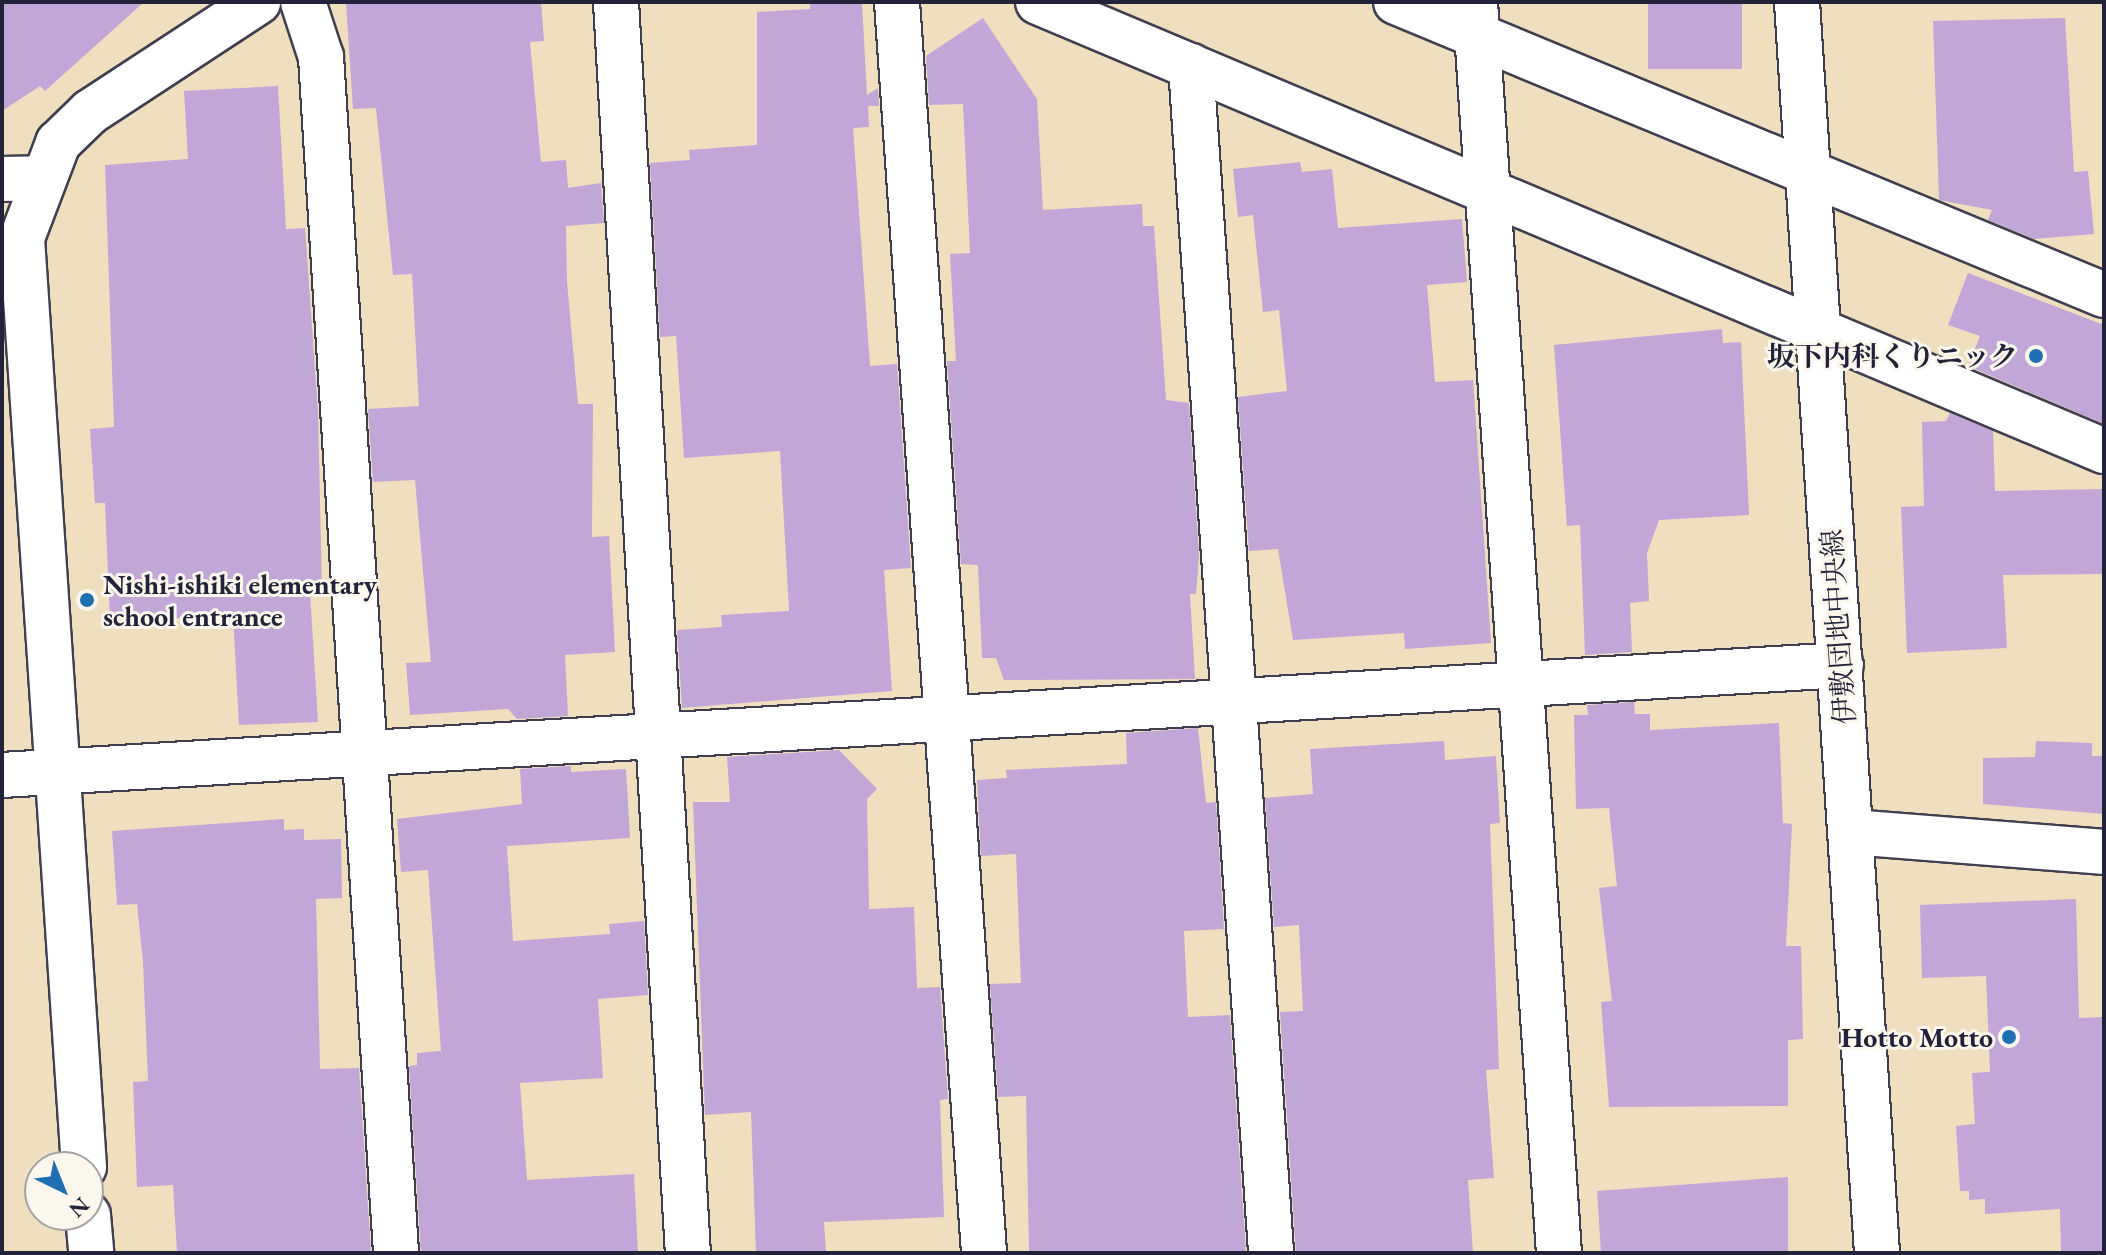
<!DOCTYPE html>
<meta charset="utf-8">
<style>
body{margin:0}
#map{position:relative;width:2106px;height:1255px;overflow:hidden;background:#efdfbe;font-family:"EB Garamond","Noto Serif JP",serif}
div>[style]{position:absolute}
.building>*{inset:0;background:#c1a6d8;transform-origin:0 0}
.roads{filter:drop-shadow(2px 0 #413e4f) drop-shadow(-2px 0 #413e4f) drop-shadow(0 2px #413e4f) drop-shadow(0 -2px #413e4f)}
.minor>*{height:44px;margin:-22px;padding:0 22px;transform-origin:22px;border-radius:22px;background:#fff}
.tertiary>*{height:44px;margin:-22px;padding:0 22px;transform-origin:22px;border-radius:22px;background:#fff}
.dots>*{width:22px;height:22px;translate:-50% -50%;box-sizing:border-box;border:4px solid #fbf7ec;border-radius:50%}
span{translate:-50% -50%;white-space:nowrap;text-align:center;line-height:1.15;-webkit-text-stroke:6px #fbf7ec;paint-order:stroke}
.poi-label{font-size:28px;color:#22223b;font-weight:700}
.right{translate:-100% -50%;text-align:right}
.left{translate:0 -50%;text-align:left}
.street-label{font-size:28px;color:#22223b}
.frame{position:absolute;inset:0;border:4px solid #22223b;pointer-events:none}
.north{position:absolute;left:24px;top:1151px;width:80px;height:80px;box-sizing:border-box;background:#fbf7ec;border:2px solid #a4a2a5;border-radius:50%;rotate:137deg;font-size:22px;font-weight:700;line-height:32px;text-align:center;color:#22223b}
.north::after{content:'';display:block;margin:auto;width:28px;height:36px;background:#1f6fb2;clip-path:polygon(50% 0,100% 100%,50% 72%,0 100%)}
</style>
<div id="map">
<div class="building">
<div style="clip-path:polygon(2px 2px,144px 2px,45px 91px,40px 86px,2px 111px)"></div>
<div style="clip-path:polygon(346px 2px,541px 2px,544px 41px,530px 42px,541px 162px,566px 160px,568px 188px,601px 183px,604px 223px,566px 226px,567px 282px,578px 404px,593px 404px,592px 537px,609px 536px,615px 652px,565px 655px,568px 716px,517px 719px,508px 709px,410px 715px,406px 663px,431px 662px,415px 480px,373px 482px,368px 409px,419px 406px,412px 274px,393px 275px,376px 108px,353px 109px)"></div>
<div style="clip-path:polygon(810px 2px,862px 2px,867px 95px,878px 88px,879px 106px,868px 106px,869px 127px,853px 128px,870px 366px,897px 364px,911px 568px,884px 570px,892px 691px,682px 708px,677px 630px,722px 627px,721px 615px,789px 611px,780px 451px,684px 458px,676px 336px,660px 337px,650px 163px,690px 160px,689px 150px,757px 145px,757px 12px,810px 9px)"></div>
<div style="left:1648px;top:2px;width:94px;height:67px"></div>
<div style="clip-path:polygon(983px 18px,1037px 99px,1043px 210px,1142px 204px,1143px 226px,1154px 226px,1166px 400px,1189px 403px,1199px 555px,1196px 594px,1190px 594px,1195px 679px,1004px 680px,996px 658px,982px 658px,978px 565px,961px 564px,947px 361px,956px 361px,950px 254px,970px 253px,963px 104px,929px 105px,926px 56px)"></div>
<div style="clip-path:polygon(2065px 18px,2074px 172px,2088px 171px,2094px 234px,2034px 239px,1988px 220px,1992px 210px,1939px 200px,1933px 21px)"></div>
<div style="clip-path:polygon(278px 86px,286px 229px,305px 228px,318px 412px,322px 591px,310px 592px,318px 722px,239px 725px,233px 615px,110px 622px,105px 503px,95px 503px,90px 429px,114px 427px,105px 165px,188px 159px,184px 91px)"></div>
<div style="clip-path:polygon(1300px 162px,1302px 172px,1332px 169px,1338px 228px,1462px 219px,1467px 282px,1427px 285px,1435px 382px,1473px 380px,1491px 643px,1405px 649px,1404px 633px,1293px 640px,1278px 549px,1249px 551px,1238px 397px,1287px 391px,1279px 310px,1263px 312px,1253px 215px,1238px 217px,1233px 169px)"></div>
<div style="clip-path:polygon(1968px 273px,2104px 325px,2104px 424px,1968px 366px,1980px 336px,1948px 325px)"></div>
<div style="clip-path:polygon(1722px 329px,1723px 343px,1741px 342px,1749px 515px,1659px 520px,1647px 553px,1649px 601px,1630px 603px,1632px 652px,1585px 655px,1580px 525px,1567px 526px,1554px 345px)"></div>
<div style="clip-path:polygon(1950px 413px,1993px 431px,1995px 491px,2104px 489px,2104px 574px,2003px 575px,2007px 648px,1907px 653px,1901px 507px,1924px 506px,1922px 422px,1946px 421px)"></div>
<div style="clip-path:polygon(1634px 702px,1635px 714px,1650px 714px,1650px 730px,1779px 723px,1783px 823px,1792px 824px,1786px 946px,1801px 946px,1803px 1039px,1788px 1040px,1788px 1106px,1609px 1107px,1601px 1002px,1612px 1001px,1599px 888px,1617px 886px,1609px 808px,1576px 809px,1574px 715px,1588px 715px,1587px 705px)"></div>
<div style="clip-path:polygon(1198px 728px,1206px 803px,1216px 802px,1224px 929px,1184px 931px,1188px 1017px,1230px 1015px,1246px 1253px,1029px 1253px,1026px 1096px,998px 1097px,990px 984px,1021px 983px,1016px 854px,981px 856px,977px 780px,1007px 778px,1006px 770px,1127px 764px,1126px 733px)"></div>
<div style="clip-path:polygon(1444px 741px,1445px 760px,1496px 756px,1500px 823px,1490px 824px,1499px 1069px,1486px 1070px,1494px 1178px,1468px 1180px,1473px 1253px,1296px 1253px,1280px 1012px,1303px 1011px,1299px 925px,1274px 927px,1265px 798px,1313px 794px,1310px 749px)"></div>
<div style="clip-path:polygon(2036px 741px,2092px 743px,2092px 756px,2104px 756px,2104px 814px,1983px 804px,1983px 758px,2035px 757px)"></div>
<div style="clip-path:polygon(839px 750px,877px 789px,867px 799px,869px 909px,914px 907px,917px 988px,940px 987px,948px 1099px,940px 1100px,944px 1217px,824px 1222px,826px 1253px,756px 1253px,751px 1112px,705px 1115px,693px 802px,730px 802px,727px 757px)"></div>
<div style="clip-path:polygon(571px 766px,571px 772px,626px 769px,630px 838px,507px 846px,513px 941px,610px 934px,609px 924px,644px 921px,648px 995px,598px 999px,603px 1078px,520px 1083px,527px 1180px,634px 1174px,638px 1253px,421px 1253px,409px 1066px,417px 1065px,417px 1053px,441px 1051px,428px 870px,401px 872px,397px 819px,522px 804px,520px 769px)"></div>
<div style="clip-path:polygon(284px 819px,284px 830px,304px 829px,304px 840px,341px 839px,342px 898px,316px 899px,320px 1069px,359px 1068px,371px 1253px,177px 1253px,173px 1185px,137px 1187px,133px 1082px,148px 1081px,143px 962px,137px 904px,117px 905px,112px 831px)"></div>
<div style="clip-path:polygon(2076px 899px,2079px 1018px,2104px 1017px,2104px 1253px,2061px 1253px,2060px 1209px,1985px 1214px,1985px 1199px,1969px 1200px,1969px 1191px,1960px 1191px,1956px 1126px,1975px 1124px,1972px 1073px,1990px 1072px,1986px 976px,1922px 978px,1920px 905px)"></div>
<div style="clip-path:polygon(1788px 1177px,1788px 1253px,1601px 1253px,1597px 1191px)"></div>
</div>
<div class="roads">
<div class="minor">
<div style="left:303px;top:2px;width:58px;rotate:71.9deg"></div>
<div style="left:321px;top:57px;width:1198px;rotate:86.41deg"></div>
<div style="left:616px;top:2px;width:1253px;rotate:86.71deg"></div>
<div style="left:897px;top:2px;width:1254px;rotate:86.02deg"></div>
<div style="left:1038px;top:2px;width:1157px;rotate:22.84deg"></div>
<div style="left:1396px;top:2px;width:766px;rotate:22.48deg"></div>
<div style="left:1475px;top:2px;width:1254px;rotate:86.16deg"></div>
<div style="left:1191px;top:66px;width:1190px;rotate:86.14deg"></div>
<div style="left:2px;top:179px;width:39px;rotate:-1deg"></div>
<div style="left:2px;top:775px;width:1842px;rotate:-3.42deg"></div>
<div style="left:1851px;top:832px;width:254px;rotate:4.5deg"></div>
</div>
<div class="tertiary">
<div style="left:1797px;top:2px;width:1254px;rotate:86.34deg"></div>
<div style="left:84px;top:1167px;width:931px;rotate:-93.82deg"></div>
<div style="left:22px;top:238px;width:102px;rotate:-69.2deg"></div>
<div style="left:58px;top:143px;width:45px;rotate:-44.1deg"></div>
<div style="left:90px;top:112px;width:201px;rotate:-33.2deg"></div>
<div style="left:88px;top:1215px;width:38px;rotate:85deg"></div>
</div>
</div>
<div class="dots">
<div style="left:2036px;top:356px;background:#1f6fb2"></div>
<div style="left:87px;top:600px;background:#1f6fb2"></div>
<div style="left:2009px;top:1037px;background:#1f6fb2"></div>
</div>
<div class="poi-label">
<span class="right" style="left:2018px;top:356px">坂下内科くりニック</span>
<span class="left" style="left:103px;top:600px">Nishi-ishiki elementary<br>school entrance</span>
<span class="right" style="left:1993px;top:1037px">Hotto Motto</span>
</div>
<div class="street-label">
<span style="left:1838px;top:627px;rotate:-94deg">伊敷団地中央線</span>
</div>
<div class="frame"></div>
<div class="north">N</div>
</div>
